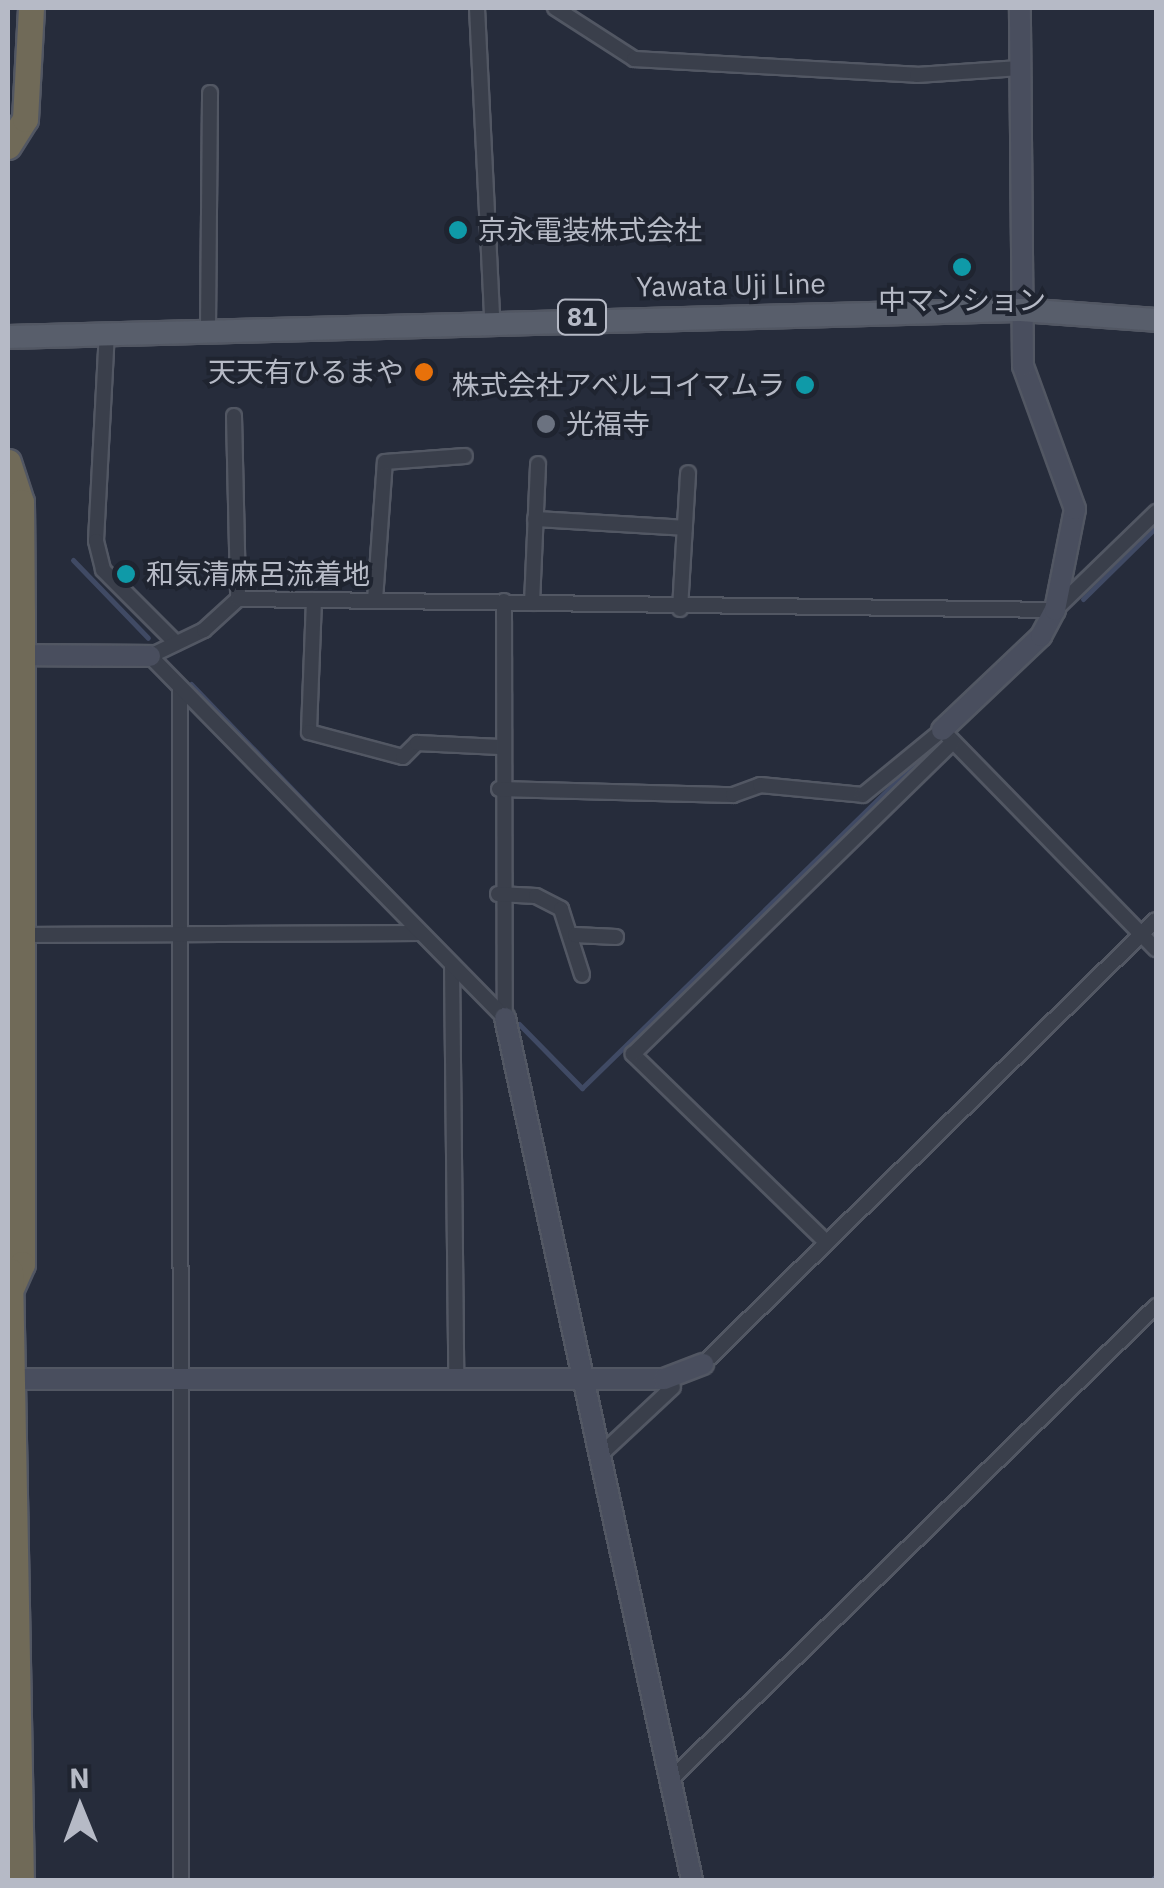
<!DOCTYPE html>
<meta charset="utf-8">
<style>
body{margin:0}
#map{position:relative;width:1164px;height:1888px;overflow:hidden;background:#262c3b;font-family:"IBM Plex Sans","Noto Sans JP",sans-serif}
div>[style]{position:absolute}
.stream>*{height:5px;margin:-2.5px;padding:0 2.5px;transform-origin:2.5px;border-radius:2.5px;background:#404a64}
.roads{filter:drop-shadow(2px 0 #525763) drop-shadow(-2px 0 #525763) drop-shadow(0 2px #525763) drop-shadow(0 -2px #525763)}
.street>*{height:14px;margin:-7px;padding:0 7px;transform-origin:7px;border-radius:7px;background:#3a3f4b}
.secondary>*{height:20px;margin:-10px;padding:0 10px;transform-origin:10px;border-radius:10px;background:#494e5e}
.primary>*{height:22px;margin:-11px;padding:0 11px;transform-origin:11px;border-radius:11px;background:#585e6b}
.highway>*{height:25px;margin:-12.5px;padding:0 12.5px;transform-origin:12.5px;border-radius:12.5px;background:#706a58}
.dots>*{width:28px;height:28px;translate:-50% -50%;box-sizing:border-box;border:5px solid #1f2430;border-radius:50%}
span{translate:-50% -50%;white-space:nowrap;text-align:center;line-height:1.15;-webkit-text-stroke:8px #1f2430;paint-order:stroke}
.shield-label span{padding:2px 8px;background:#1f2430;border:2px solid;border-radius:8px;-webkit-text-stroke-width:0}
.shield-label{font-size:25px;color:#b6bac6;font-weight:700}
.poi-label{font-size:28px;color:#b6bac6}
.left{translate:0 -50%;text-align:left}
.right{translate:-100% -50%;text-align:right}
.street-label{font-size:28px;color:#b6bac6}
.frame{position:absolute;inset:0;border:10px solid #b6bac6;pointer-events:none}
.north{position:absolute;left:30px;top:1758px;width:100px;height:100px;-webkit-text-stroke:8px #1f2430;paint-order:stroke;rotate:359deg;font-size:28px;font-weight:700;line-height:40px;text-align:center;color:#b6bac6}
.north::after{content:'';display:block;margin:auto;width:35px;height:45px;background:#b6bac6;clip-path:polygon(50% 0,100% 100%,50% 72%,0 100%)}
</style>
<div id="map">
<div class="stream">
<div style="left:73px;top:560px;width:108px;rotate:46.1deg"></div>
<div style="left:1083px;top:599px;width:103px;rotate:-44.6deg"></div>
<div style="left:191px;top:684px;width:306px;rotate:46.1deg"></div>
<div style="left:519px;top:1024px;width:90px;rotate:45.5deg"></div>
<div style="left:582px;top:1088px;width:477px;rotate:-44.3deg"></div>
<div style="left:1152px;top:1880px;width:6px;rotate:-45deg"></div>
</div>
<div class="roads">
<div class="street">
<div style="left:477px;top:8px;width:310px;rotate:87.2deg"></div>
<div style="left:555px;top:8px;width:94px;rotate:32.8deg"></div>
<div style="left:634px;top:59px;width:283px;rotate:3.2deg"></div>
<div style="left:917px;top:75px;width:103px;rotate:-3.9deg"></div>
<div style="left:208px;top:327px;width:234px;rotate:-89.5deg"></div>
<div style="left:107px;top:331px;width:210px;rotate:93deg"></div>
<div style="left:96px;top:541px;width:30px;rotate:76deg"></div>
<div style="left:103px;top:570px;width:103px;rotate:45deg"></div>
<div style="left:234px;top:416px;width:183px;rotate:88.7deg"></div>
<div style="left:535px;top:519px;width:150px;rotate:3.4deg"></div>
<div style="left:314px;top:600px;width:132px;rotate:92.2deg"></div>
<div style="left:309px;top:732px;width:97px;rotate:14.9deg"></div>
<div style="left:403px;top:757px;width:20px;rotate:-45deg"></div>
<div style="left:417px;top:743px;width:83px;rotate:2.8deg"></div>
<div style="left:375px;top:600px;width:138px;rotate:-85.9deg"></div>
<div style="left:385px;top:462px;width:80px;rotate:-4.3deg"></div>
<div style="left:504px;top:601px;width:417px;rotate:89.9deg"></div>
<div style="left:532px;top:603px;width:139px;rotate:-87.5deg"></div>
<div style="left:680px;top:609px;width:136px;rotate:-86.6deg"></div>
<div style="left:180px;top:689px;width:1191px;rotate:89.95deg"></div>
<div style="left:499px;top:789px;width:234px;rotate:1.5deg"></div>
<div style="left:733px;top:795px;width:29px;rotate:-20deg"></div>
<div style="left:760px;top:785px;width:103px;rotate:5.5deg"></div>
<div style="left:863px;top:795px;width:102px;rotate:-39.4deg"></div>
<div style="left:942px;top:730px;width:306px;rotate:45.7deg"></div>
<div style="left:498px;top:894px;width:38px;rotate:3deg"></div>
<div style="left:536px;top:896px;width:28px;rotate:27deg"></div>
<div style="left:561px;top:909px;width:69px;rotate:72.3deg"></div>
<div style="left:22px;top:935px;width:399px;rotate:-0.3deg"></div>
<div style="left:575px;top:935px;width:41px;rotate:2.8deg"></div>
<div style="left:452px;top:965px;width:413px;rotate:89.4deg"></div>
<div style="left:505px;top:1018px;width:507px;rotate:-134.44deg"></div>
<div style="left:150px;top:656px;width:60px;rotate:-25.7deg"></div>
<div style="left:204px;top:630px;width:46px;rotate:-42.4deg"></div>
<div style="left:238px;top:599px;width:817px;rotate:0.77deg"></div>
<div style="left:1055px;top:610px;width:141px;rotate:-44.1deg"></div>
<div style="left:824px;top:1240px;width:267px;rotate:-135.8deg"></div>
<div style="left:633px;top:1054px;width:447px;rotate:-44.3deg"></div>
<div style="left:703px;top:1364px;width:634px;rotate:-44.43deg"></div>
<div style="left:599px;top:1456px;width:101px;rotate:-43deg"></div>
<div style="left:670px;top:1780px;width:679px;rotate:-44.28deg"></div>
</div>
<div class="secondary">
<div style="left:8px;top:655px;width:142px;rotate:0.4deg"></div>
<div style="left:942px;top:730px;width:137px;rotate:-43.5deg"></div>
<div style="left:1041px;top:636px;width:30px;rotate:-62deg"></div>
<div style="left:1055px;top:610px;width:103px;rotate:-78.8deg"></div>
<div style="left:1075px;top:509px;width:152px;rotate:-110deg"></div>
<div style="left:1023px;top:366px;width:358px;rotate:-90.5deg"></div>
<div style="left:505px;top:1018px;width:882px;rotate:77.76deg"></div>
<div style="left:8px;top:1379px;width:656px"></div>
<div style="left:664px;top:1379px;width:42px;rotate:-21deg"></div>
</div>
<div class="primary">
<div style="left:8px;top:337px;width:1013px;rotate:-1.53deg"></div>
<div style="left:1021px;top:310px;width:135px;rotate:4.2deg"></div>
</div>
<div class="highway">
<div style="left:8px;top:146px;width:32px;rotate:-58deg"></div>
<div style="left:25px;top:119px;width:111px;rotate:-86.9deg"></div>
<div style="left:8px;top:462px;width:42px;rotate:72deg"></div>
<div style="left:21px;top:502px;width:110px;rotate:89.5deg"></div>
<div style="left:22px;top:612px;width:652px;rotate:90deg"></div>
<div style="left:22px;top:1264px;width:24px;rotate:114deg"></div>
<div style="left:10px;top:1271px;width:609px;rotate:88.97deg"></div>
</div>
</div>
<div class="dots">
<div style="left:458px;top:230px;background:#0f9aa8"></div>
<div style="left:962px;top:267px;background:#0f9aa8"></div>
<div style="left:424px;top:372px;background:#e8710a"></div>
<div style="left:805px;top:385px;background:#0f9aa8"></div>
<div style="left:546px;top:424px;background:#6b7280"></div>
<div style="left:126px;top:574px;background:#0f9aa8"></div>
</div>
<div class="shield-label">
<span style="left:582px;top:317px">81</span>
</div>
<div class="poi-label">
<span class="left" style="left:478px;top:230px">京永電装株式会社</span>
<span style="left:962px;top:300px">中マンション</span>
<span class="right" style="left:404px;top:372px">天天有ひるまや</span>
<span class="right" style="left:785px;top:385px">株式会社アベルコイマムラ</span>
<span class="left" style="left:566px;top:424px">光福寺</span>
<span class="left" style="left:146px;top:574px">和気清麻呂流着地</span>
</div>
<div class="street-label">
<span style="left:731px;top:285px;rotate:-1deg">Yawata Uji Line</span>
</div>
<div class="frame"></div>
<div class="north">N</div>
</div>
